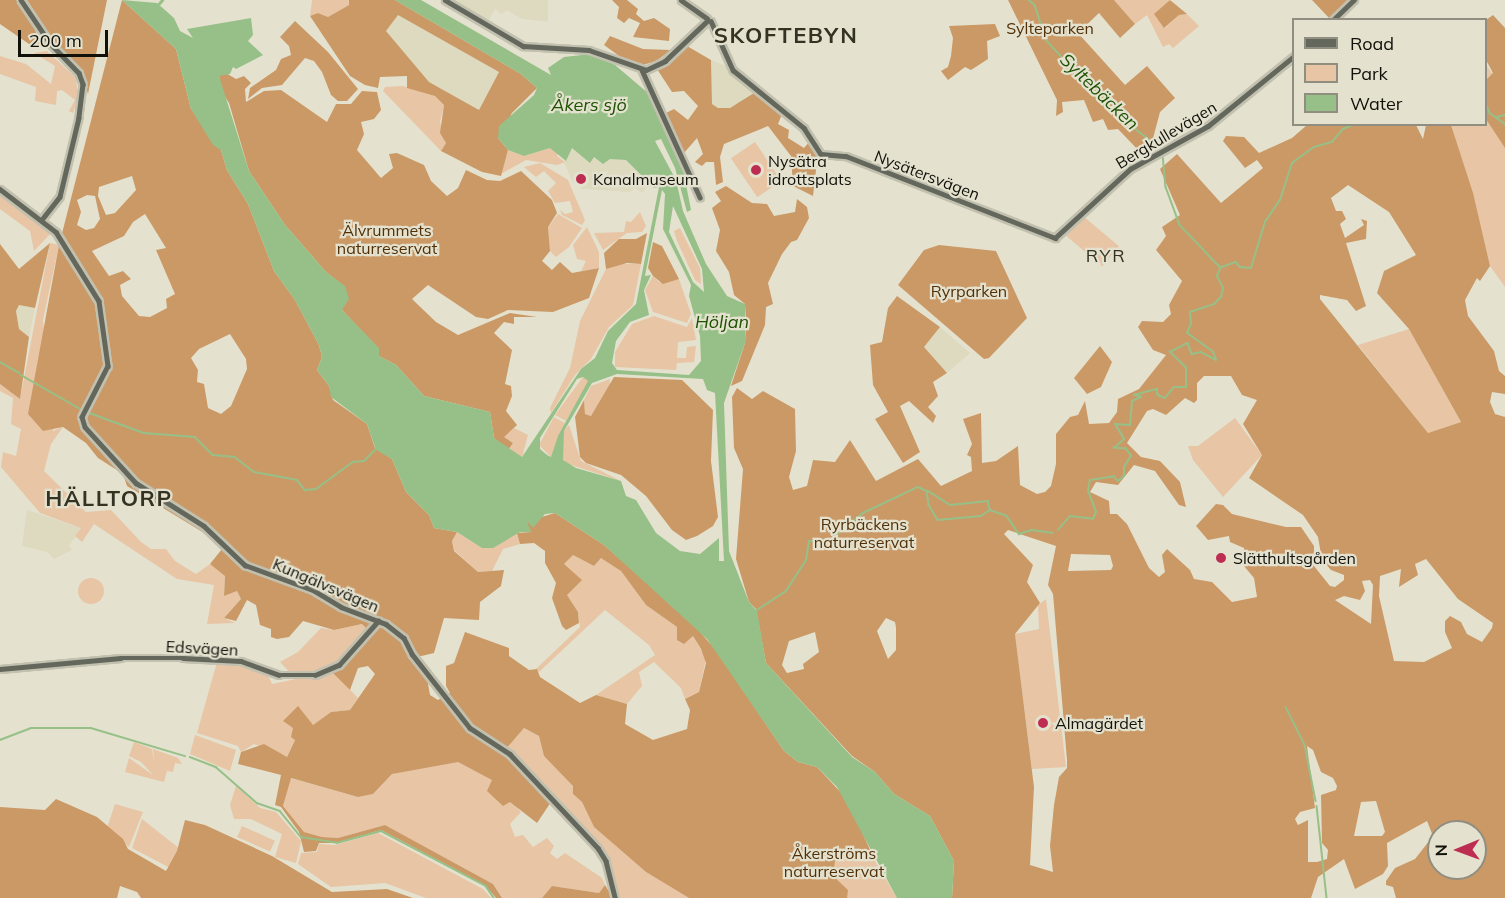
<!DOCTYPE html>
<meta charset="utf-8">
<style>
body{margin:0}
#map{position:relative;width:1505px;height:898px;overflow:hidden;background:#e4e2cf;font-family:Mulish,sans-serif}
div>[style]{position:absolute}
.built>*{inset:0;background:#dddabf}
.green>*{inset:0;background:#e7c5a5;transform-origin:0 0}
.round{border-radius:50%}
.forest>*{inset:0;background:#cb9966}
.water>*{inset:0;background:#96c088}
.stream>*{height:1.5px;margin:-0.75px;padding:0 0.75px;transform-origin:0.75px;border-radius:0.75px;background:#96c088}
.canal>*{height:3px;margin:-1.5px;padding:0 1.5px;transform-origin:1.5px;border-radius:1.5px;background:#96c088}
.roads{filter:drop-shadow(2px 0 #c2c0af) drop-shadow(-2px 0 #c2c0af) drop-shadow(0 2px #c2c0af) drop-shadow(0 -2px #c2c0af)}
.secondary>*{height:4.5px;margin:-2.25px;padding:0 2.25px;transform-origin:2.25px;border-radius:2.25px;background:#64675c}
.dots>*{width:16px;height:16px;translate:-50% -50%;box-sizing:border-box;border:3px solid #e4e2cf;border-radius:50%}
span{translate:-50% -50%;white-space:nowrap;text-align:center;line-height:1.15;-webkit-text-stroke:4.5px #e4e2cf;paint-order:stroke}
.park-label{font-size:16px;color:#523007}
.street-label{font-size:16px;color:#111009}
.poi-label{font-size:16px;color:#111009}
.left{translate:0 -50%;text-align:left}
.water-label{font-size:18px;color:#1c5200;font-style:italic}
.neighbourhood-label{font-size:18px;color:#343222;letter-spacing:1.5px}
.district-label{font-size:22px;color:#343222;font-weight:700;letter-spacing:1.5px}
.legend{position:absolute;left:1292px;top:18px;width:195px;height:108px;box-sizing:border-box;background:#e4e2cf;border:2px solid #908e80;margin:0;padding:8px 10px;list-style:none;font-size:18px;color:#111009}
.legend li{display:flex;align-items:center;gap:12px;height:30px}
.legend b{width:30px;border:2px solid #908e80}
.north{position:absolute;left:1427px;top:820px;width:60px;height:60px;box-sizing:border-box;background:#e4e2cf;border:2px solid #908e80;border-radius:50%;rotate:269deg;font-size:16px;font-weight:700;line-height:24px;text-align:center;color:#111009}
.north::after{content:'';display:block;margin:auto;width:21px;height:27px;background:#bd2d52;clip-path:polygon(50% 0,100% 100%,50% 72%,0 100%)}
.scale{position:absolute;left:18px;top:30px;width:90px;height:27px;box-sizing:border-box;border:3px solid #111009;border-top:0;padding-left:8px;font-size:18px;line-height:21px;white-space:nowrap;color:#111009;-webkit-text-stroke:4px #e4e2cf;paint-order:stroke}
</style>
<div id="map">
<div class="built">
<div style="clip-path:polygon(451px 0,548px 0,548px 22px,522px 19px,507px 10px,501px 14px,495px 9px,487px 24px)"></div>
<div style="clip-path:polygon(398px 15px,499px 72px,479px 110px,429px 82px,386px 31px)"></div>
<div style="clip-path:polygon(711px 60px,726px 66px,754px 93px,750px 98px,730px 108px,718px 108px,712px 104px)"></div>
<div style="clip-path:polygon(572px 148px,594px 157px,626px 160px,650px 184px,642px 193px,635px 188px,630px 192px,583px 189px,573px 183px,564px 162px)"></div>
<div style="clip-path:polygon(19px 305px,35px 308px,29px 337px,19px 329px,16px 311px)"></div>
<div style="clip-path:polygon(940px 327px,970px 353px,947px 373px,924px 347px)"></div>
<div style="clip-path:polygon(27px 510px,81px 528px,69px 546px,72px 550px,54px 559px,47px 552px,22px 546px)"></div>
</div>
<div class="green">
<div style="clip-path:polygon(312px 0,349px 0,349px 5px,328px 17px,318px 13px,310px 16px)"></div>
<div style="clip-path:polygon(1114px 0,1170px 0,1155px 14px,1165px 28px,1179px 15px,1187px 14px,1199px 26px,1173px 48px,1169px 44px,1163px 47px,1147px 15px,1135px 24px)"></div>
<div style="clip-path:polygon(47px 51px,76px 78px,78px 98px,73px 113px,69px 111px,75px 100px,62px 90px,57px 91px,56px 105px,35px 101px,36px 87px,0 74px,0 56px,26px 64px,51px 84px,55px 66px,34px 53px)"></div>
<div style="clip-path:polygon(1486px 65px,1505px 90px,1505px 287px,1490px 266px,1451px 125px,1486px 124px)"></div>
<div style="clip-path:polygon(403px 86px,435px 96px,444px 105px,440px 122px,446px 143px,441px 151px,383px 91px,385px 87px)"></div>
<div style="left:755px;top:142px;width:47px;height:29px;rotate:56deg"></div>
<div style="clip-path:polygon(550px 148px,558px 151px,557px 156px,565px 162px,557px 165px,526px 160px,501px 174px,508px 150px,524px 156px)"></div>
<div style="clip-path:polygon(540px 163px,568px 180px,585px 220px,582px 225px,562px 215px,560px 210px,565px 214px,573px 212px,570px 201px,555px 203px,548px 191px,556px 183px,544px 171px,536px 177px,524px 167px)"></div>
<div style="clip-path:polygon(0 191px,52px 232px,34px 251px,30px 231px,0 209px)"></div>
<div style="clip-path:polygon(640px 212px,646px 226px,642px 232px,627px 233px,603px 250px,594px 233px,624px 232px,626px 221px,631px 222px)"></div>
<div style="clip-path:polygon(558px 214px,582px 228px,569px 247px,556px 257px,550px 251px,548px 227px)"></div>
<div style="left:1083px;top:216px;width:47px;height:26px;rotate:40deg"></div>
<div style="clip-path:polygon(587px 227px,599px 252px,599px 268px,581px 271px,586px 261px,577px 259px,573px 245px)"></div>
<div style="clip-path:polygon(680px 228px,700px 268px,701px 284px,695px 280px,677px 241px,674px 231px)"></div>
<div style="clip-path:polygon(50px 243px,59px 245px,43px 320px,53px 431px,63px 427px,51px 444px,44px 471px,86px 512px,111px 510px,141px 542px,151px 549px,166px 549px,175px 561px,196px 574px,210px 564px,225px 575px,224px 596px,237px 591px,241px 599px,224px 618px,235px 623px,207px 624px,214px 585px,177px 579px,94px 524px,82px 542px,75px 536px,81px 528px,40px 513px,1px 467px,3px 452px,16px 456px,21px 429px,11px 424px,13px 398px,0 391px,0 384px,20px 399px)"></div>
<div style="clip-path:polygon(613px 264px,641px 264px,633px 305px,609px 327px,591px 359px,575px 375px,551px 413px,550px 408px,570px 368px,580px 321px,606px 269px)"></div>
<div style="clip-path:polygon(653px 276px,659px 282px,679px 279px,691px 314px,687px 323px,653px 312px,645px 290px)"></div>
<div style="clip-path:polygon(654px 316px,687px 327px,692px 318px,696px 340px,678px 342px,677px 358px,686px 358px,687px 347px,696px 346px,694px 362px,677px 363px,676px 370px,615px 367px,615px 352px,632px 324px)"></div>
<div style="clip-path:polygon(1409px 329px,1461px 422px,1428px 433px,1358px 345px)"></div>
<div style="clip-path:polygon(583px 377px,589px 381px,566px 421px,555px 415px)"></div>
<div style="clip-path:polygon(610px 379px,610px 386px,591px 416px,585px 414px,584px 400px,591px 386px)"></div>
<div style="clip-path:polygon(554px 417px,565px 423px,551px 457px,539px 445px)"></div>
<div style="clip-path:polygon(1235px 418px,1262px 455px,1223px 497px,1193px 460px,1188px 446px,1198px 446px)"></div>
<div style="clip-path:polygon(569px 425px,581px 461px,621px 481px,565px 463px,561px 455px,564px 431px)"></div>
<div style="clip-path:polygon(514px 428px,528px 435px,522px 457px,508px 450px,513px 443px,503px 437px)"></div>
<div style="clip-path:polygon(457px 532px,482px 548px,517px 533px,520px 544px,503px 549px,492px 571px,478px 572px,454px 550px,452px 541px)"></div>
<div style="clip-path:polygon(573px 555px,594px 566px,601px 558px,609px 560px,621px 571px,646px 605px,677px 627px,687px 641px,693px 636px,706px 659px,699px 692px,685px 699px,681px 688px,654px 662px,639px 672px,642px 686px,627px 704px,596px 695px,655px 655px,649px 645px,605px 610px,539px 672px,536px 669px,580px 627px,578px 612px,567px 595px,563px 565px)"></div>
<div class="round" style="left:78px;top:578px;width:26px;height:26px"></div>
<div style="clip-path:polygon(1046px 599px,1066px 767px,1032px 769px,1015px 634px,1039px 629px,1038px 605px)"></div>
<div style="clip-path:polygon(362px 624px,372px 634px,334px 673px,358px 698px,350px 710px,331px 712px,313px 725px,305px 719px,293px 728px,295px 739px,287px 757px,254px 744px,241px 752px,238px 746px,197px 733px,217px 662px,237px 664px,268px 675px,272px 684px,296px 679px,280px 662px,298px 652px,321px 628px,334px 630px)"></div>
<div style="clip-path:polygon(524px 728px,539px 736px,544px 756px,574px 786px,573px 794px,582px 802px,594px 827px,646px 872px,689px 898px,616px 898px,607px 861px,505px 748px)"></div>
<div style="clip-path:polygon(195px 735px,236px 750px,230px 771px,190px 754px)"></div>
<div style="clip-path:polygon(134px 742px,152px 749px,154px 763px,153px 749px,178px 758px,182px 764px,175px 763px,173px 772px,167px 771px,164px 782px,125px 772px,129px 758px,153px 775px,141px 762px,129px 756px)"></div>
<div style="clip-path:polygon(445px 762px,458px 762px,493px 780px,521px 812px,510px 824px,515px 837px,523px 835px,533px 847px,547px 838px,554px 846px,550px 853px,557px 859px,565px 853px,602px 878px,605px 885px,599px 893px,552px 886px,542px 898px,502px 898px,493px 884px,385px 825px,338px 838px,322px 837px,304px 832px,283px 806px,290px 778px,358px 797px,373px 794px,392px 774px)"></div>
<div style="clip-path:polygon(236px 786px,260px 808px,276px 812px,301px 841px,296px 863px,275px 857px,282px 834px,251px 819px,234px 819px,230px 805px)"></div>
<div style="clip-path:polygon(848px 801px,872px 856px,897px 898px,741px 898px)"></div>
<div style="clip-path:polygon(115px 804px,143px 812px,129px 847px,107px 828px)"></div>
<div style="clip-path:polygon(142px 819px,180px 849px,170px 868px,132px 848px)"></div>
<div style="left:242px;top:826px;width:36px;height:12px;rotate:24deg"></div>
<div style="clip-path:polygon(378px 833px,483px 889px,491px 898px,426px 898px,385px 883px,331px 887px,298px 864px,301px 853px,317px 852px,319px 844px,335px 845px)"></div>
</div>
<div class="forest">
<div style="clip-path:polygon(0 0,16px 0,33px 21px,39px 44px,29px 44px,0 24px)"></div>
<div style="clip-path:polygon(27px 0,107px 0,88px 94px,81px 70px,59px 49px)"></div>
<div style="clip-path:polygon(evenodd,122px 0,176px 49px,191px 109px,221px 150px,227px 170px,248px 204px,274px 271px,295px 300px,319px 345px,322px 357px,317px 370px,329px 386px,333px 400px,367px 424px,375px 448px,392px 459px,406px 492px,429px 515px,434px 528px,457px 532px,452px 541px,454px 551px,478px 572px,504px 570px,501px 586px,480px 602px,479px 620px,444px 618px,434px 653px,413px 658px,426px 672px,430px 695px,438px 700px,450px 693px,446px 686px,446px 666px,454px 663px,465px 632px,509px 648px,509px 656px,529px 670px,537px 669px,540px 677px,580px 703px,596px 695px,627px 704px,625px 724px,653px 740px,687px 729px,690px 710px,685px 699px,699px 692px,706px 663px,701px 649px,693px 636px,684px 644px,677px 640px,677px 627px,646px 605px,621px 571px,601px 558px,594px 566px,573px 555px,564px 564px,582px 580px,567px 595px,578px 612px,579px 623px,566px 630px,562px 626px,552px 598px,556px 583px,545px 563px,545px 551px,534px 543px,520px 544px,517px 533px,531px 532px,525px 523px,528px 521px,555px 513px,604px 545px,692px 623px,715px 649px,784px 751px,798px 762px,817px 767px,846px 798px,873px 856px,847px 856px,835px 861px,833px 876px,848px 890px,847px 898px,689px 898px,646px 872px,594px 827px,582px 802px,573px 794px,573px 786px,544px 756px,539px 736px,524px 728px,504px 751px,551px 802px,537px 823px,510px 802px,503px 806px,487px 791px,492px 780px,458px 762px,392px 774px,373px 794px,358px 797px,291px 778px,283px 806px,304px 832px,322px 837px,338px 838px,385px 825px,493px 884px,502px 898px,496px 898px,485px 885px,381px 830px,335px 843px,319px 843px,316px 851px,304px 852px,299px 832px,281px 807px,275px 805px,281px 775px,238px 764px,241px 752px,264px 744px,287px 757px,295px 740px,291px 737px,293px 728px,283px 721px,298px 706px,313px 725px,331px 712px,350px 710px,375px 674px,368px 666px,358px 668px,350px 690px,333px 673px,351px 659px,372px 634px,362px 624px,334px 630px,303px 621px,289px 637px,277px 639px,271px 637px,271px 629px,260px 625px,256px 605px,247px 600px,236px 621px,224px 618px,241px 599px,237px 591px,224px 596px,225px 576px,210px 564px,222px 549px,209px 536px,127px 486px,123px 474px,98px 458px,86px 443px,63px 427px,43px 431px,28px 414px,59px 245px,122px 0,132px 176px,136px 190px,115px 213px,106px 215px,98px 196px,99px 187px,132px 176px,122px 0,87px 195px,95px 196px,100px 219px,94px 228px,86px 230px,77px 225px,81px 212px,77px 200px,87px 195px,122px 0,145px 214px,166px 248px,156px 250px,175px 294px,166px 299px,167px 308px,150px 317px,139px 316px,122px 296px,120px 285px,131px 279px,123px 271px,109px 276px,92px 251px,124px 236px,133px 222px,145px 214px,122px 0,230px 334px,246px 359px,247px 369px,231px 406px,221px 414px,208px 408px,204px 384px,197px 382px,198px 370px,191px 358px,199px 349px,230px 334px)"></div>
<div style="clip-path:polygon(evenodd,349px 0,395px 0,521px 74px,537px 88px,512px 113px,498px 138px,508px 150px,501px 176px,482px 172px,441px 151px,446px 143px,440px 133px,444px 105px,435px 96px,407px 88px,407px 76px,380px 77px,378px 88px,365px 85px,350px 76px,310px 16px,318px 13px,328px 17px,349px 5px,349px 0,398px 15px,499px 72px,479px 110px,429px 82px,386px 31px,398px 15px)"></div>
<div style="clip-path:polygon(612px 0,627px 0,638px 9px,636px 14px,644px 21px,654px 18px,670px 29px,669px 41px,633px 37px,640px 23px,629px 18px,624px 23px,617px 18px,619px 7px)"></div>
<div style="clip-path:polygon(1008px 0,1114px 0,1135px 24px,1120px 38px,1099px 13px,1078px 33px,1125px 85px,1147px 66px,1175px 98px,1160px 112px,1151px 146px,1140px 152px,1118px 129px,1108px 130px,1103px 119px,1093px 122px,1084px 100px,1062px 102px,1063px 112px,1056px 116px,1057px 100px)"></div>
<div style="clip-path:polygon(1170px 0,1187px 14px,1179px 15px,1164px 28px,1154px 14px)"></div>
<div style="clip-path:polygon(1312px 0,1348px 0,1349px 1px,1330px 19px)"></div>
<div style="clip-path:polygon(1493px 15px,1505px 28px,1505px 148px,1486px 119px,1486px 80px,1493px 73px,1486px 60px,1486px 20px)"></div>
<div style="clip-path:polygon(295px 21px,328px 52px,358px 89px,347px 101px,338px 101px,331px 95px,322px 72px,314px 61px,305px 58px,282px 85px,262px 88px,248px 99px,250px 88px,276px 70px,281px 59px,291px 55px,289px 46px,280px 37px)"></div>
<div style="clip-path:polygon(995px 24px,1000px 36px,987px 41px,988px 59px,971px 70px,965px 67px,948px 80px,941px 71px,948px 67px,951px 56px,953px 38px,949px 26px)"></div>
<div style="clip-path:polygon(610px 36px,643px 49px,671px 50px,656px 61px,643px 65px,626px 61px,604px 45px)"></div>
<div style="clip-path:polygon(687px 46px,711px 60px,712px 104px,718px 108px,730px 108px,754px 93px,782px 114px,778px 124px,789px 130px,788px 138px,804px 148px,810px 141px,814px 145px,817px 161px,813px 196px,793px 186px,791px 156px,768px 126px,724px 144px,720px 157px,723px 182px,716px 185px,714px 162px,706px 162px,702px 166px,695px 162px,703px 154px,697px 138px,684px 153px,666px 113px,674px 109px,688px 120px,698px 106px,684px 91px,672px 92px,657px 69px)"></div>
<div style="clip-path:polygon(224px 72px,236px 79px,244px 76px,251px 83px,245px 89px,246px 102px,264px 91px,281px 90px,327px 122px,336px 104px,351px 104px,362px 91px,377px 92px,381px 110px,374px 119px,361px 122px,364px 134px,357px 150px,381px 178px,393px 168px,389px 154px,397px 153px,424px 165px,431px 181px,447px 196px,458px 188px,466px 170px,487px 180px,500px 181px,521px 171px,552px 200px,557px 213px,548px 227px,550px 251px,542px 261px,552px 270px,560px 262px,572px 273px,599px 268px,589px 298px,553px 312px,508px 310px,488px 319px,476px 317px,428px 285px,412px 299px,436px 322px,458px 335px,510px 313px,537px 317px,514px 317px,514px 324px,504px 322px,494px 333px,512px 350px,505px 384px,511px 386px,512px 396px,506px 411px,517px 425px,504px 437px,513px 443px,508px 450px,494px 438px,490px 412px,424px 396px,396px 365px,379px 356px,378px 348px,342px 310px,344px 286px,326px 272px,285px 225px,249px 171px,229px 103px,221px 90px,219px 75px)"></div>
<div style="clip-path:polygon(evenodd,1307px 125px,1416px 125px,1423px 139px,1426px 125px,1451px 125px,1473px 193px,1490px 266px,1480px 281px,1477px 278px,1465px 300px,1468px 316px,1494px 351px,1499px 371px,1505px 376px,1505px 394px,1492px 392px,1490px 402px,1495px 414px,1505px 417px,1505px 898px,1396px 898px,1393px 887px,1386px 885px,1386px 881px,1395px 868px,1415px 859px,1433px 836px,1427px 821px,1387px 843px,1388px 866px,1383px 874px,1355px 889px,1344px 859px,1318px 877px,1311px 898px,952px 898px,954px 861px,930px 816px,894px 794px,875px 772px,852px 756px,766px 663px,756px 609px,749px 602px,736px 559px,743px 469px,734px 448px,732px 397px,737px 388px,752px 399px,763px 391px,795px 409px,796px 451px,789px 477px,793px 490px,807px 486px,813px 460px,835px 462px,850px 440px,876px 481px,918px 459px,941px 486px,972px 471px,971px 457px,967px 455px,972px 444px,963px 419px,981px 413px,982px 463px,996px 461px,1018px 446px,1020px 485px,1037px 494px,1045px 492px,1051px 486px,1056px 464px,1056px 434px,1070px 417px,1078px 415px,1085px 401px,1089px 424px,1109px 423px,1117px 412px,1118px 399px,1139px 389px,1166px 355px,1153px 350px,1138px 327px,1142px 321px,1163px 322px,1171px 314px,1169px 305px,1182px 281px,1156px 250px,1166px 236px,1162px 227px,1180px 215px,1160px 169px,1177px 154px,1221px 203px,1263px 168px,1257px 160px,1245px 168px,1223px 141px,1226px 136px,1244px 137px,1259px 153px,1292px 138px,1307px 125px,1348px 185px,1389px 212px,1416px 255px,1384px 271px,1377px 293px,1409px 329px,1461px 422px,1428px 433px,1320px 299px,1320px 295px,1347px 300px,1356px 311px,1366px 306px,1346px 243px,1366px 239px,1367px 221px,1361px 219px,1364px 225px,1345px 238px,1340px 224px,1346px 219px,1342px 211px,1336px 211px,1331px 198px,1348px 185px,1307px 125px,1204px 376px,1231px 376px,1242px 395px,1257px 400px,1243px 424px,1262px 455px,1249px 478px,1303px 515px,1318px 537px,1322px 560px,1331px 570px,1344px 575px,1344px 580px,1335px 587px,1330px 586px,1314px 566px,1314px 546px,1301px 527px,1286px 527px,1232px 514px,1223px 505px,1216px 504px,1196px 526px,1208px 540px,1229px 536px,1230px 542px,1244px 548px,1244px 566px,1254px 578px,1257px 597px,1232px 602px,1212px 582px,1194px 579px,1190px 570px,1167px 549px,1162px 555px,1165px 572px,1159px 577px,1149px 568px,1127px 524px,1117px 514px,1110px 514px,1109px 501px,1090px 492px,1096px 482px,1118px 485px,1134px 465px,1155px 471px,1179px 505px,1186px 507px,1180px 482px,1160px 461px,1141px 457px,1127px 443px,1147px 411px,1153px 409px,1166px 415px,1185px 398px,1194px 403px,1197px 400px,1197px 383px,1204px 376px,1307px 125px,1008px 530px,1056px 546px,1048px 585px,1053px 594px,1067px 760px,1067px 768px,1059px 777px,1054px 805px,1050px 846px,1053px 872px,1030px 865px,1034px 787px,1015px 634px,1040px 603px,1027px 582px,1033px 565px,1004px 534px,1008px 530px,1307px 125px,1071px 554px,1110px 555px,1113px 566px,1111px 570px,1068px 571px,1071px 554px,1307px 125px,1426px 559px,1458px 599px,1493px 623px,1492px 628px,1482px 642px,1467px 634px,1461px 622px,1450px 616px,1445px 621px,1445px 632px,1452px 648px,1424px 662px,1394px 661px,1379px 596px,1380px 576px,1401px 569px,1399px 587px,1418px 575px,1415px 564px,1426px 559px,1307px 125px,1370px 580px,1373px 585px,1371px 624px,1335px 600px,1344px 596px,1360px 600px,1365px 591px,1362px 581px,1370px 580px,1307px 125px,886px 618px,895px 622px,896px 628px,896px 650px,888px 659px,877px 631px,886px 618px,1307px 125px,815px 632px,819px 652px,803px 664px,804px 669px,787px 673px,782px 665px,789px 641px,815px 632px,1307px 125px,1307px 746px,1313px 750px,1321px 772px,1333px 778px,1337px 786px,1336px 790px,1321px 795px,1322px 843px,1328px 850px,1327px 859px,1317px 862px,1308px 862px,1308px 820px,1298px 825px,1295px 819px,1300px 812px,1315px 808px,1307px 746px,1307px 125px,1376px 801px,1385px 832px,1382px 836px,1354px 836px,1361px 802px,1376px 801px,1307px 125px,1439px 832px,1475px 832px,1475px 868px,1439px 868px,1439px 832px)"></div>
<div style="clip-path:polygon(726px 186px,752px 203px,767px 204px,774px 216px,795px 212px,797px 199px,807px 207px,809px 218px,797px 240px,791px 242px,782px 254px,768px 283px,773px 304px,766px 307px,765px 325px,742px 381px,731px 386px,745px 343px,746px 321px,745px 304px,734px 295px,729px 272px,716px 251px,720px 230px,712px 208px,721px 201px,715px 192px)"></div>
<div style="clip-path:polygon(647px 233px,641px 264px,627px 263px,606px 269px,604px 253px,619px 239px,636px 239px)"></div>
<div style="clip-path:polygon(653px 242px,662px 246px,679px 279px,663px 284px,653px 276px,648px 268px)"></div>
<div style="clip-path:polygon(50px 243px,35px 308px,19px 305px,16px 311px,19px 329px,29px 337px,20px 399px,0 384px,0 244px,19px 269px)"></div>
<div style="clip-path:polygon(939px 245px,996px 251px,1027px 318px,989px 358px,984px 359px,898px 285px,924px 250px)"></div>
<div style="clip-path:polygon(897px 296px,940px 327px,924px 347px,947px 373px,933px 382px,938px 396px,928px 407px,936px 416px,933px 423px,909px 401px,900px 406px,920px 452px,903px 463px,875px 419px,888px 412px,873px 385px,870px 345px,882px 342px,888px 308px)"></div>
<div style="clip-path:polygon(1100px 346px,1112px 362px,1101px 387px,1087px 394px,1074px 378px)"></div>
<div style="clip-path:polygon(614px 377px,682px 380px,713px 410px,711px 461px,718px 517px,713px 526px,697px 536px,686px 540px,672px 530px,646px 496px,621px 475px,586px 463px,580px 457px,575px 417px,584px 400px,585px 414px,591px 416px)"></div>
<div style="clip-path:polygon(56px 799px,97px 817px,123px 839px,128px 849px,166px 871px,177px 851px,185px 820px,205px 825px,272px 856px,332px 892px,387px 889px,413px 898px,141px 898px,137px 892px,120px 886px,117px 898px,0 898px,0 807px,45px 810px)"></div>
<div style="clip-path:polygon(605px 885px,613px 898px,542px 898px,552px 886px,599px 893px)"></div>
</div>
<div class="water">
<div style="clip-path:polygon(evenodd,122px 0,157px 3px,174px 18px,180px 31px,193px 38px,187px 29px,251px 18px,253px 35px,248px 41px,263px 55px,236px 69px,233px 67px,230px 74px,219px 76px,249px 171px,285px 225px,326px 272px,345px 286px,349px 299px,342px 310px,379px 348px,379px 356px,396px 365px,424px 396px,490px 412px,494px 438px,522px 457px,581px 369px,595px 358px,608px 331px,636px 304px,659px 187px,654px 188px,626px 160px,610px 159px,603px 164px,594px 157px,590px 163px,572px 148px,566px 161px,550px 148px,524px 156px,508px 150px,498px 138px,499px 126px,534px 95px,537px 88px,521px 74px,395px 0,421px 0,551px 75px,548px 68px,564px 57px,591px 54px,615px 65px,655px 99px,680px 154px,691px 210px,687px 212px,675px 168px,661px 139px,655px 141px,676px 180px,683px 211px,706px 264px,727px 296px,745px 304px,745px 343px,724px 403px,729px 551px,749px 602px,757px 611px,766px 663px,852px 757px,875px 772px,894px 794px,930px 816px,954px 861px,952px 898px,897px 898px,837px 787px,817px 767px,798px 762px,784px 751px,707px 639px,604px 545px,555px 513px,545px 514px,533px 528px,527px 521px,531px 532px,520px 532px,493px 548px,482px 548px,457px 532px,434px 528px,429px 515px,406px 492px,392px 459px,376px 450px,367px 424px,331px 397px,329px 386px,317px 370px,322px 357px,319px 345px,295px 300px,274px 271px,248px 204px,227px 170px,221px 150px,213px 145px,191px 109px,176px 49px,122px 0,662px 190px,665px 194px,663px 229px,691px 285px,689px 296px,700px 336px,701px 361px,689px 375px,617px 370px,612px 363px,616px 341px,630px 322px,649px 315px,644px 290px,651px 275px,645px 276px,662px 190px,122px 0,673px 206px,702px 269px,704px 292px,693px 282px,669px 232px,673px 206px,122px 0,617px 374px,703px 379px,707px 390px,715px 393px,724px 561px,719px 561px,719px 538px,700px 554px,680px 551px,656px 533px,636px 500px,626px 496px,621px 481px,576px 468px,563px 460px,564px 431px,592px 383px,617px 374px,122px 0,583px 377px,588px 381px,558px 436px,551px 457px,547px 455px,540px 449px,540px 438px,577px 379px,583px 377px)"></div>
</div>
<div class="stream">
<div style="left:1029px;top:0;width:8px;rotate:40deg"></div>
<div style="left:1035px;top:5px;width:38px;rotate:72deg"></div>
<div style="left:1047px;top:41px;width:93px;rotate:47.2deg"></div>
<div style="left:1110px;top:109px;width:63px;rotate:38deg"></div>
<div style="left:1486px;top:104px;width:10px;rotate:66deg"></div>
<div style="left:1490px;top:113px;width:19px;rotate:36deg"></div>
<div style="left:1497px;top:117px;width:8px;rotate:-14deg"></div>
<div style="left:1163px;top:154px;width:33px;rotate:85deg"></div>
<div style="left:1166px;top:187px;width:40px;rotate:69.8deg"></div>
<div style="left:1180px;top:225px;width:58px;rotate:46.4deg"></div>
<div style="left:1222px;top:267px;width:15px;rotate:-20deg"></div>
<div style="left:1236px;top:262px;width:6px;rotate:51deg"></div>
<div style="left:1240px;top:267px;width:11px;rotate:5deg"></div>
<div style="left:1251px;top:268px;width:48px;rotate:-73.1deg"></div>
<div style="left:1265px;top:222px;width:27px;rotate:-56deg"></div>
<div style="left:1280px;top:200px;width:39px;rotate:-72deg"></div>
<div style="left:1292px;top:163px;width:27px;rotate:-36deg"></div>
<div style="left:1314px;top:147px;width:19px;rotate:-16deg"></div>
<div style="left:1332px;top:142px;width:17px;rotate:-50deg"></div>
<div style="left:1343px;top:129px;width:13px;rotate:-23deg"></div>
<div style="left:0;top:362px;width:22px;rotate:30deg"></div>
<div style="left:21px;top:375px;width:70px;rotate:29.8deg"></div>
<div style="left:87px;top:412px;width:61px;rotate:20.2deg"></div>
<div style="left:144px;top:433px;width:51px;rotate:4.5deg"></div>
<div style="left:195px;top:437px;width:25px;rotate:45deg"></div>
<div style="left:213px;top:455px;width:22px;rotate:5deg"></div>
<div style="left:235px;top:457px;width:24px;rotate:38deg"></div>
<div style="left:254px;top:472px;width:44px;rotate:10.5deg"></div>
<div style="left:297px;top:480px;width:13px;rotate:51deg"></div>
<div style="left:305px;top:490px;width:11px;rotate:-5deg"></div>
<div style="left:316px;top:489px;width:46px;rotate:-36.1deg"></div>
<div style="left:353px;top:462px;width:11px;rotate:-5deg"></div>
<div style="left:364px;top:461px;width:18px;rotate:-45deg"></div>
<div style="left:928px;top:491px;width:26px;rotate:32deg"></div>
<div style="left:950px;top:505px;width:38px;rotate:-6deg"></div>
<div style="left:988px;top:501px;width:8px;rotate:76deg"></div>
<div style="left:1058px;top:530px;width:18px;rotate:-49deg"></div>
<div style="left:1070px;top:516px;width:23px;rotate:7deg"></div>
<div style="left:1093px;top:519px;width:8px;rotate:-67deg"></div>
<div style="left:1096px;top:512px;width:22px;rotate:-111deg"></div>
<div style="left:1088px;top:491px;width:11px;rotate:-80deg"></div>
<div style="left:1090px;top:480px;width:24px;rotate:-9deg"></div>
<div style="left:1114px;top:476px;width:6px;rotate:51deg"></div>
<div style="left:1118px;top:481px;width:8px;rotate:-40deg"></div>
<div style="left:1124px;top:476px;width:9px;rotate:-90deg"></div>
<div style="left:1124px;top:467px;width:13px;rotate:-58deg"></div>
<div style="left:1131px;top:456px;width:9px;rotate:-126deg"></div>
<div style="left:1126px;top:449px;width:12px;rotate:-175deg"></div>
<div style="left:1114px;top:448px;width:13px;rotate:-42deg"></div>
<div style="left:1124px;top:439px;width:17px;rotate:-121deg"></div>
<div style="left:1115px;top:424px;width:15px;rotate:4deg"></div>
<div style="left:1130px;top:425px;width:24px;rotate:-85deg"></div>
<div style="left:1132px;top:401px;width:10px;rotate:-24deg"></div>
<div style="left:1141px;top:397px;width:7px;rotate:-164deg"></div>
<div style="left:1134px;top:395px;width:24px;rotate:-15deg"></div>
<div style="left:1157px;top:389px;width:6px;rotate:81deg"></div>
<div style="left:1158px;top:395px;width:8px;rotate:23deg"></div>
<div style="left:1165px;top:398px;width:14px;rotate:-51deg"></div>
<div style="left:1174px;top:387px;width:12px"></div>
<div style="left:1186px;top:387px;width:19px;rotate:-90deg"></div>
<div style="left:1186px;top:368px;width:23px;rotate:-135deg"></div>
<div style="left:1170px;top:352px;width:20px;rotate:-27deg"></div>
<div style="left:1188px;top:343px;width:12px;rotate:70deg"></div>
<div style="left:1192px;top:354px;width:9px;rotate:-13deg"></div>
<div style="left:1201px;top:352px;width:17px;rotate:28deg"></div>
<div style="left:1216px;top:360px;width:9px;rotate:-111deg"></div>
<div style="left:1213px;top:352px;width:32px;rotate:-144deg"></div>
<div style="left:1187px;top:333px;width:10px;rotate:-66deg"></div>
<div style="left:1191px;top:324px;width:12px;rotate:-95deg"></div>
<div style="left:1190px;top:312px;width:25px;rotate:-18deg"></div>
<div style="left:1214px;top:304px;width:10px;rotate:-45deg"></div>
<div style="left:1221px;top:297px;width:9px;rotate:-77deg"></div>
<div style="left:1223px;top:288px;width:13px;rotate:-117deg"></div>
<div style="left:1217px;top:276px;width:10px;rotate:-66deg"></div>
<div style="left:757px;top:610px;width:35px;rotate:-33deg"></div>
<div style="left:786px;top:591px;width:37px;rotate:-57deg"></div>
<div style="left:806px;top:560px;width:19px;rotate:-81deg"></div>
<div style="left:809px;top:541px;width:20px"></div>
<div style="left:829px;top:541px;width:44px;rotate:-39.5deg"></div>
<div style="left:863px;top:513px;width:61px;rotate:-25.3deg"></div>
<div style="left:918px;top:487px;width:10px;rotate:24deg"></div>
<div style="left:927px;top:491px;width:14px;rotate:82deg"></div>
<div style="left:929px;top:505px;width:17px;rotate:59deg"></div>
<div style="left:938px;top:520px;width:43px;rotate:-5.3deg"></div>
<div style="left:981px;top:516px;width:11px;rotate:-34deg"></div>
<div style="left:990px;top:510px;width:18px;rotate:19deg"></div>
<div style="left:1007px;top:516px;width:22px;rotate:56deg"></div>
<div style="left:1019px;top:534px;width:14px;rotate:-17deg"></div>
<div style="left:1032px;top:530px;width:21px;rotate:8deg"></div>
<div style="left:1286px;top:707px;width:42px;rotate:63.4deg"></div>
<div style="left:1305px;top:745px;width:57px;rotate:78.9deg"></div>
<div style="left:0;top:740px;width:33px;rotate:-21deg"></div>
<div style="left:31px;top:728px;width:60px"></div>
<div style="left:91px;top:728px;width:98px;rotate:16.6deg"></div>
<div style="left:190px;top:757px;width:28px;rotate:21deg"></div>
<div style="left:216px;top:767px;width:55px;rotate:41.3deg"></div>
<div style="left:257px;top:803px;width:24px;rotate:19deg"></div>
<div style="left:280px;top:811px;width:33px;rotate:51deg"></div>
<div style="left:301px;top:837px;width:36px;rotate:9deg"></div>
<div style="left:337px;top:843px;width:46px;rotate:-15.3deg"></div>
<div style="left:381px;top:831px;width:119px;rotate:27.6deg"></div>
<div style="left:486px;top:886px;width:14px;rotate:56deg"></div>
<div style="left:1317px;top:806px;width:93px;rotate:83.8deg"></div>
</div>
<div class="canal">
<div style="left:155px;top:8px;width:11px;rotate:-49deg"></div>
</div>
<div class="roads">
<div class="secondary">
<div style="left:21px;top:0;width:52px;rotate:56deg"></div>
<div style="left:50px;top:43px;width:42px;rotate:46deg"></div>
<div style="left:79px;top:73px;width:12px;rotate:70deg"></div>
<div style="left:83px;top:84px;width:34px;rotate:97deg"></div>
<div style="left:79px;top:118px;width:81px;rotate:103.5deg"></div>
<div style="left:60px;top:197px;width:28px;rotate:128deg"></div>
<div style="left:445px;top:0;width:91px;rotate:30.5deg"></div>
<div style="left:523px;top:46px;width:66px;rotate:3.5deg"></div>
<div style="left:589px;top:50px;width:60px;rotate:19.3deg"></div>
<div style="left:646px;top:70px;width:21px;rotate:-25deg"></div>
<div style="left:665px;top:61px;width:58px;rotate:-43.6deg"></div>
<div style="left:681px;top:0;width:32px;rotate:35deg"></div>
<div style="left:1333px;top:20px;width:29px;rotate:-44deg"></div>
<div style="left:711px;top:21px;width:54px;rotate:65.8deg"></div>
<div style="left:733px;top:70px;width:92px;rotate:39.2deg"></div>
<div style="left:804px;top:128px;width:31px;rotate:57deg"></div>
<div style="left:821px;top:154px;width:25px;rotate:5deg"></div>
<div style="left:846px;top:156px;width:225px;rotate:21.4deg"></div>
<div style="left:1055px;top:238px;width:102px;rotate:-42.6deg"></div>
<div style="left:1130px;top:169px;width:89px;rotate:-28.9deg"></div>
<div style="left:1208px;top:126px;width:111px;rotate:-39.1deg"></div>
<div style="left:642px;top:70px;width:140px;rotate:65.5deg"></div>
<div style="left:0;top:189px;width:71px;rotate:37.5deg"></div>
<div style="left:56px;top:232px;width:81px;rotate:58.1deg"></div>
<div style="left:99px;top:301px;width:66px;rotate:82.1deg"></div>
<div style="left:108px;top:366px;width:57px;rotate:117deg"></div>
<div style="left:82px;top:417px;width:10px;rotate:73deg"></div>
<div style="left:85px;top:427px;width:76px;rotate:47.7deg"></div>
<div style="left:136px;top:483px;width:80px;rotate:32.3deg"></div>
<div style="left:204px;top:526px;width:57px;rotate:43.6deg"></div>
<div style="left:245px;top:565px;width:72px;rotate:20.2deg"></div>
<div style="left:313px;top:590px;width:33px;rotate:31deg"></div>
<div style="left:341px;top:607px;width:48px;rotate:20.7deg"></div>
<div style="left:386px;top:624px;width:23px;rotate:38deg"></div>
<div style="left:404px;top:638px;width:18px;rotate:63deg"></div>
<div style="left:412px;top:654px;width:94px;rotate:51.9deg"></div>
<div style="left:470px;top:728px;width:48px;rotate:33deg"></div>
<div style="left:510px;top:754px;width:129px;rotate:46.9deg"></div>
<div style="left:598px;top:848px;width:15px;rotate:58deg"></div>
<div style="left:606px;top:861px;width:38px;rotate:76deg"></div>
<div style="left:0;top:669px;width:121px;rotate:-5.2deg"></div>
<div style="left:121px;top:658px;width:62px"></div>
<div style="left:183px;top:658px;width:58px;rotate:3deg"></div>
<div style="left:241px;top:661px;width:40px;rotate:20.2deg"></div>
<div style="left:279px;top:675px;width:36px"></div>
<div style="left:315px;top:675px;width:26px;rotate:-23deg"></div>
<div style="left:339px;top:665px;width:59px;rotate:-48.4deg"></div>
</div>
</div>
<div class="dots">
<div style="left:756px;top:170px;background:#bd2d52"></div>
<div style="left:581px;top:179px;background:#bd2d52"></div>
<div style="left:1221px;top:558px;background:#bd2d52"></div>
<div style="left:1043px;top:723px;background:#bd2d52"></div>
</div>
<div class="park-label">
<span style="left:1050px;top:28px">Sylteparken</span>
<span style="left:387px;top:239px">Älvrummets<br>naturreservat</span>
<span style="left:969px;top:291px">Ryrparken</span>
<span style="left:864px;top:533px">Ryrbäckens<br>naturreservat</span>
<span style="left:834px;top:862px">Åkerströms<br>naturreservat</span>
</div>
<div class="street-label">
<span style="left:1166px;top:135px;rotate:-31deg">Bergkullevägen</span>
<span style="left:927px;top:175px;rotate:21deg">Nysätersvägen</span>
<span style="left:326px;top:585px;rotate:23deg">Kungälvsvägen</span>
<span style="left:202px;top:648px;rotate:3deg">Edsvägen</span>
</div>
<div class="poi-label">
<span class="left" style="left:768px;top:170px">Nysätra<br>idrottsplats</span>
<span class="left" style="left:593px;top:179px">Kanalmuseum</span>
<span class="left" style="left:1233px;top:558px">Slätthultsgården</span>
<span class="left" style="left:1055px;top:723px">Almagärdet</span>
</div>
<div class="water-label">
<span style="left:1099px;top:92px;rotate:44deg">Syltebäcken</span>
<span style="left:589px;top:105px">Åkers sjö</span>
<span style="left:722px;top:322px">Höljan</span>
</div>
<div class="neighbourhood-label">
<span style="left:1106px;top:256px">RYR</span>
</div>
<div class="district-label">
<span style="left:786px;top:36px">SKOFTEBYN</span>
<span style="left:109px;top:499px">HÄLLTORP</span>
</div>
<ul class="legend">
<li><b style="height:8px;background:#64675c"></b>Road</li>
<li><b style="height:16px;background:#e7c5a5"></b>Park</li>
<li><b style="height:16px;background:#96c088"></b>Water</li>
</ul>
<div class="north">N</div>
<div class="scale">200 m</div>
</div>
